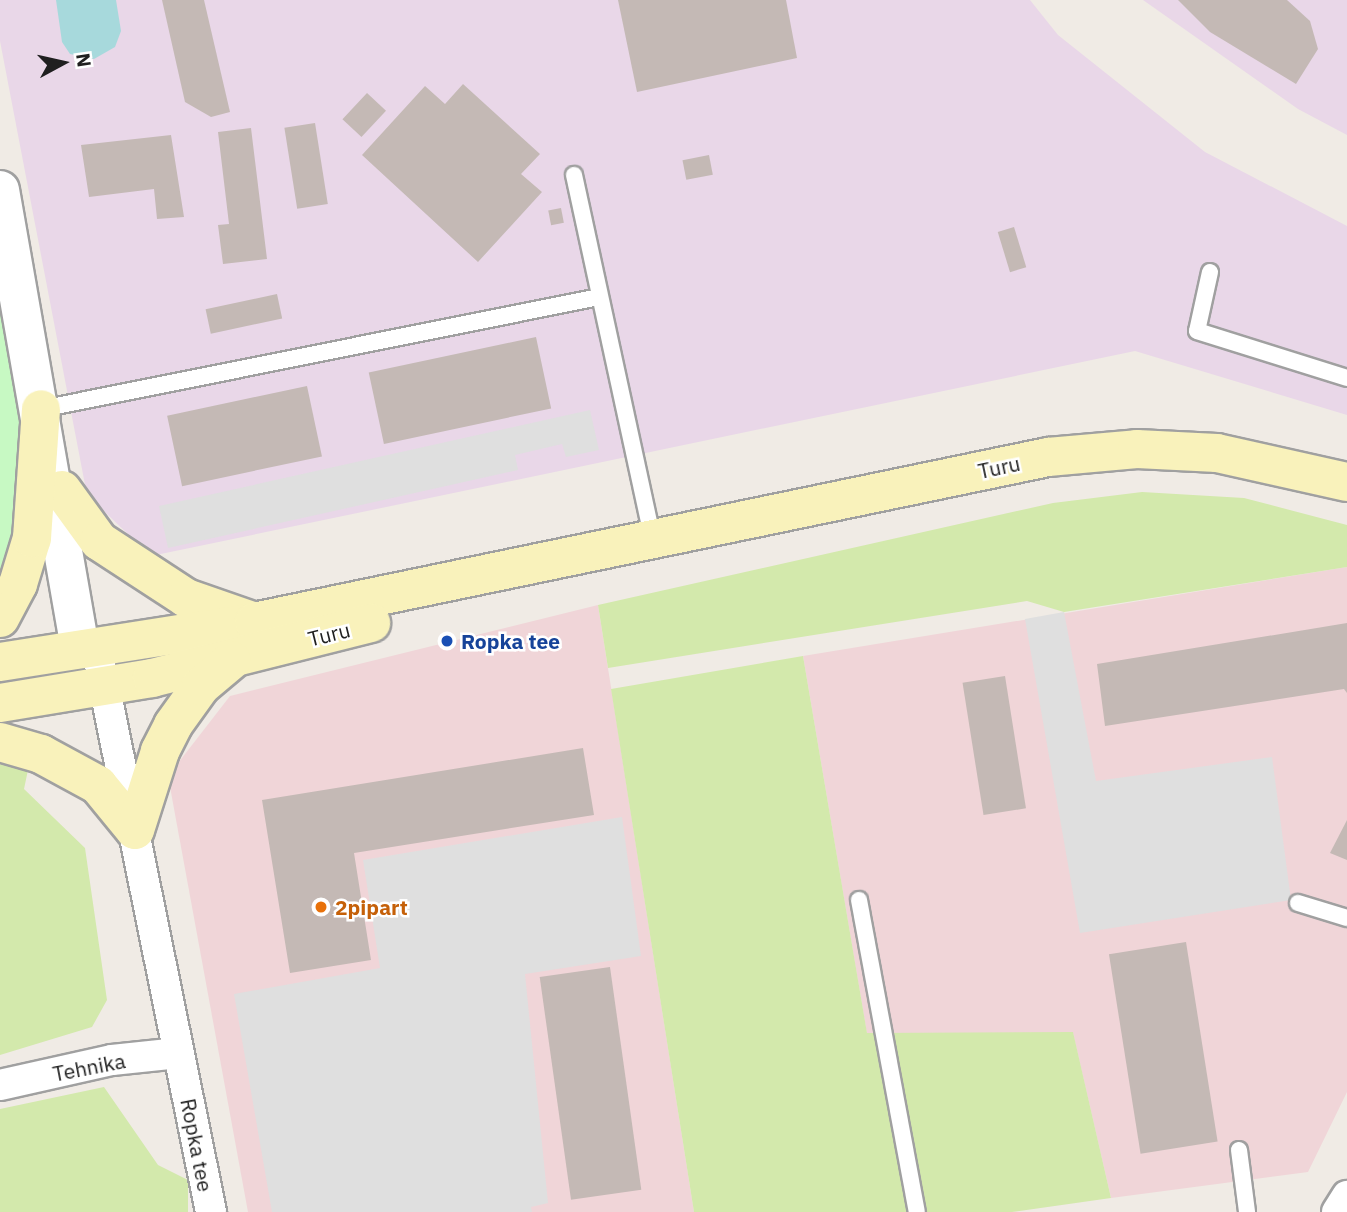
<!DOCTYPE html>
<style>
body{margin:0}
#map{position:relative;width:1347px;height:1212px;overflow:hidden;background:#f0ebe5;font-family:"IBM Plex Sans",sans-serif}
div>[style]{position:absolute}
.commercial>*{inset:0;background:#f0d5d8}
.industrial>*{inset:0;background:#e9d7e8}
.grass>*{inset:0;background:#d3e9ac}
.park>*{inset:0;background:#c7f9c3}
.parking>*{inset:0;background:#dfdfdf}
.water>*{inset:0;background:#a7d9dc}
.building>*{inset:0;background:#c4b9b5;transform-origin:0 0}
.roads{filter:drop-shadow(2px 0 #a0a0a0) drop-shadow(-2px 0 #a0a0a0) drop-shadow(0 2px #a0a0a0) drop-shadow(0 -2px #a0a0a0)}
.service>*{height:16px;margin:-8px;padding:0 8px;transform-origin:8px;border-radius:8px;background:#fff}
.minor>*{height:30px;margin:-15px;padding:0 15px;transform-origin:15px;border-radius:15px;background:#fff}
.tertiary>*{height:38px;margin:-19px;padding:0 19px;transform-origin:19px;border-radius:19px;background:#fff}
.secondary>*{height:38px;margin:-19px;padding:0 19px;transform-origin:19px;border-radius:19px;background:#f9f2bb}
.dots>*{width:19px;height:19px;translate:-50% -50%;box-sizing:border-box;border:4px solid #fff;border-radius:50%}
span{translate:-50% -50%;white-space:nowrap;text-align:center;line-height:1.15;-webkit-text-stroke:5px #fff;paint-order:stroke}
.street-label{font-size:21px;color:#1f1f1f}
.transit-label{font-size:21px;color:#164399;font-weight:700}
.left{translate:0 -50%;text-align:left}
.food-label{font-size:21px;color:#c56008;font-weight:700}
.north{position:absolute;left:28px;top:28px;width:70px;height:70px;-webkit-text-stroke:5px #fff;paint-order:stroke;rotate:82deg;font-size:19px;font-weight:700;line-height:28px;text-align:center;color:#1f1f1f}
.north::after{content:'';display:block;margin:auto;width:24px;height:32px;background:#1f1f1f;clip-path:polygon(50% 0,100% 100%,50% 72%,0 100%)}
</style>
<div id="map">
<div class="commercial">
<div style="clip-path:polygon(1347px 567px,1347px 1092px,1308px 1172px,1111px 1198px,1073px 1033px,867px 1034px,803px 656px)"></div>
<div style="clip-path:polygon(598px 605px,694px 1212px,248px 1212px,168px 776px,230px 696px)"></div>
</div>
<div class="industrial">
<div style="clip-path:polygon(0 0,1030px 0,1058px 35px,1205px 152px,1347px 226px,1347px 415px,1135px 351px,151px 556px,87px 495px,0 41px)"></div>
<div style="clip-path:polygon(1143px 0,1347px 0,1347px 135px,1298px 109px)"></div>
</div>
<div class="grass">
<div style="clip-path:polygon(1142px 492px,1244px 498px,1347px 525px,1347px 567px,1064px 612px,1027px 601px,608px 668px,598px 605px,1053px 503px)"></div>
<div style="clip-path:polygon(803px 656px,867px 1033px,1073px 1032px,1111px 1198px,1012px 1212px,694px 1212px,611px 689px)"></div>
<div style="clip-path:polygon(0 764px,28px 770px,24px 789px,85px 848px,107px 1000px,92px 1027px,0 1055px)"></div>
<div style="clip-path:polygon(104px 1087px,158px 1165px,188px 1180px,188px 1212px,0 1212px,0 1109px)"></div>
</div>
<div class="park">
<div style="clip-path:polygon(0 277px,38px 563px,0 630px)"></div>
</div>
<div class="parking">
<div style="clip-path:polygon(590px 410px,599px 450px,566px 457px,562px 444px,515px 455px,518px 470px,168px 548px,159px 506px)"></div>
<div style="clip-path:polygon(1064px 612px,1096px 781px,1272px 757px,1291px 900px,1080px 933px,1025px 619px)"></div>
<div style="clip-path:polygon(622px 817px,641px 956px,525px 974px,548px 1203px,531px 1207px,532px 1212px,272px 1212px,234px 994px,380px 968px,363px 860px)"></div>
</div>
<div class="water">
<div style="clip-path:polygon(56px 0,116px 0,121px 31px,115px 47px,94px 59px,70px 54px,62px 42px)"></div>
</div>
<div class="building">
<div style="clip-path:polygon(162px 0,204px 0,230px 112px,211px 117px,185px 102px)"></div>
<div style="clip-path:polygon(618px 0,786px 0,797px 58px,637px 92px)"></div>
<div style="clip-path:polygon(1178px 0,1287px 0,1310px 21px,1318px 49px,1296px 84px,1210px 32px)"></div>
<div style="clip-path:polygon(463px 84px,540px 154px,521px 174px,542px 192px,478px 262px,362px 155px,425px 86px,445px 104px)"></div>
<div style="left:367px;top:93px;width:26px;height:36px;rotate:43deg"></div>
<div style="left:315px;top:123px;width:82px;height:31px;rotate:81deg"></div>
<div style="clip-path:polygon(251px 128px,267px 259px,223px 264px,218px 225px,229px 224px,218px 132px)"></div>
<div style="clip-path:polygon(171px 135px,184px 217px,157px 219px,154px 189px,89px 197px,81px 145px)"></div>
<div style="left:709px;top:155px;width:20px;height:27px;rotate:79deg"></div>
<div style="left:561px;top:208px;width:15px;height:13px;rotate:79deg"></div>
<div style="left:1014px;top:227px;width:42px;height:17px;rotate:73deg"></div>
<div style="left:277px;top:294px;width:25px;height:73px;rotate:78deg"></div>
<div style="left:536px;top:337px;width:73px;height:171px;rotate:78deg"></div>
<div style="left:307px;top:386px;width:72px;height:143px;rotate:78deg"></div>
<div style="clip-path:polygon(1347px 623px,1347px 693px,1344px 689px,1105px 726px,1097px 664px)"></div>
<div style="left:1005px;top:676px;width:134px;height:43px;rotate:81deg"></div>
<div style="clip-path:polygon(583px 748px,594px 815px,354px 853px,371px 960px,290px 973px,262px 800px)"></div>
<div style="clip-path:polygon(1347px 820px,1347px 860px,1330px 853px)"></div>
<div style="left:1186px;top:942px;width:202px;height:78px;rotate:81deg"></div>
<div style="left:610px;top:967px;width:225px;height:71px;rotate:82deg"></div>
</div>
<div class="roads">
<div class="service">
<div style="left:574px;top:175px;width:372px;rotate:77.8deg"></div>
<div style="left:1210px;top:272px;width:60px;rotate:102.4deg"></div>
<div style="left:1197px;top:331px;width:157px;rotate:17.4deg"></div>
<div style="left:41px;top:409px;width:569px;rotate:-11.35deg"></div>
<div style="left:859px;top:900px;width:317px;rotate:79.5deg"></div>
<div style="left:1298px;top:903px;width:51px;rotate:17deg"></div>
<div style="left:1239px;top:1150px;width:63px;rotate:82.6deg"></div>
</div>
<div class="minor">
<div style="left:96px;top:645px;width:579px;rotate:78.53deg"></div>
<div style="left:0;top:1085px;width:115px;rotate:-12.6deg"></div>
<div style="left:112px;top:1060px;width:67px;rotate:-6deg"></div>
<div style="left:1337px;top:1212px;width:19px;rotate:-58deg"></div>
</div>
<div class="tertiary">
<div style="left:0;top:190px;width:465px;rotate:80.1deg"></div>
</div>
<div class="secondary">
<div style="left:62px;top:490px;width:63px;rotate:54deg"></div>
<div style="left:99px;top:541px;width:104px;rotate:33.2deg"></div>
<div style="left:186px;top:598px;width:67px;rotate:19.2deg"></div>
<div style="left:0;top:618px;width:38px;rotate:-62deg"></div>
<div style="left:18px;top:584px;width:48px;rotate:-73.1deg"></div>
<div style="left:32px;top:538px;width:129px;rotate:-86deg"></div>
<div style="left:0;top:662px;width:257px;rotate:-8.9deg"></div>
<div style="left:254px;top:622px;width:811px;rotate:-11.74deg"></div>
<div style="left:1048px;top:457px;width:89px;rotate:-5.1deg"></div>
<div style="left:1137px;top:449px;width:80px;rotate:2.9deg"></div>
<div style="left:1217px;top:453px;width:133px;rotate:12.6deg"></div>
<div style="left:0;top:703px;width:154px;rotate:-9.3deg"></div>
<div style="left:152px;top:678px;width:226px;rotate:-14.1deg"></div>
<div style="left:0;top:742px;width:43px;rotate:16.3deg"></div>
<div style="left:41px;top:754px;width:65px;rotate:28.5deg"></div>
<div style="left:98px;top:785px;width:58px;rotate:50.6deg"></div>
<div style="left:135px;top:830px;width:83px;rotate:-72.4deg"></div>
<div style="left:160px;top:751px;width:29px;rotate:-63deg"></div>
<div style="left:173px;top:725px;width:48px;rotate:-54.3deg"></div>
<div style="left:201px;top:686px;width:40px;rotate:-40deg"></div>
</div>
</div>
<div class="dots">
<div style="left:447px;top:641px;background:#1a4fb4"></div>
<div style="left:321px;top:907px;background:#e8710a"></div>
</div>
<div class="street-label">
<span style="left:999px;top:467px;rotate:-12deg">Turu</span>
<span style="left:329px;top:634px;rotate:-14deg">Turu</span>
<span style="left:89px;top:1067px;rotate:-11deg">Tehnika</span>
<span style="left:197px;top:1145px;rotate:79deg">Ropka tee</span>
</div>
<div class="transit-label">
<span class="left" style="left:461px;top:641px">Ropka tee</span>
</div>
<div class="food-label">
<span class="left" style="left:335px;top:907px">2pipart</span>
</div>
<div class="north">N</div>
</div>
